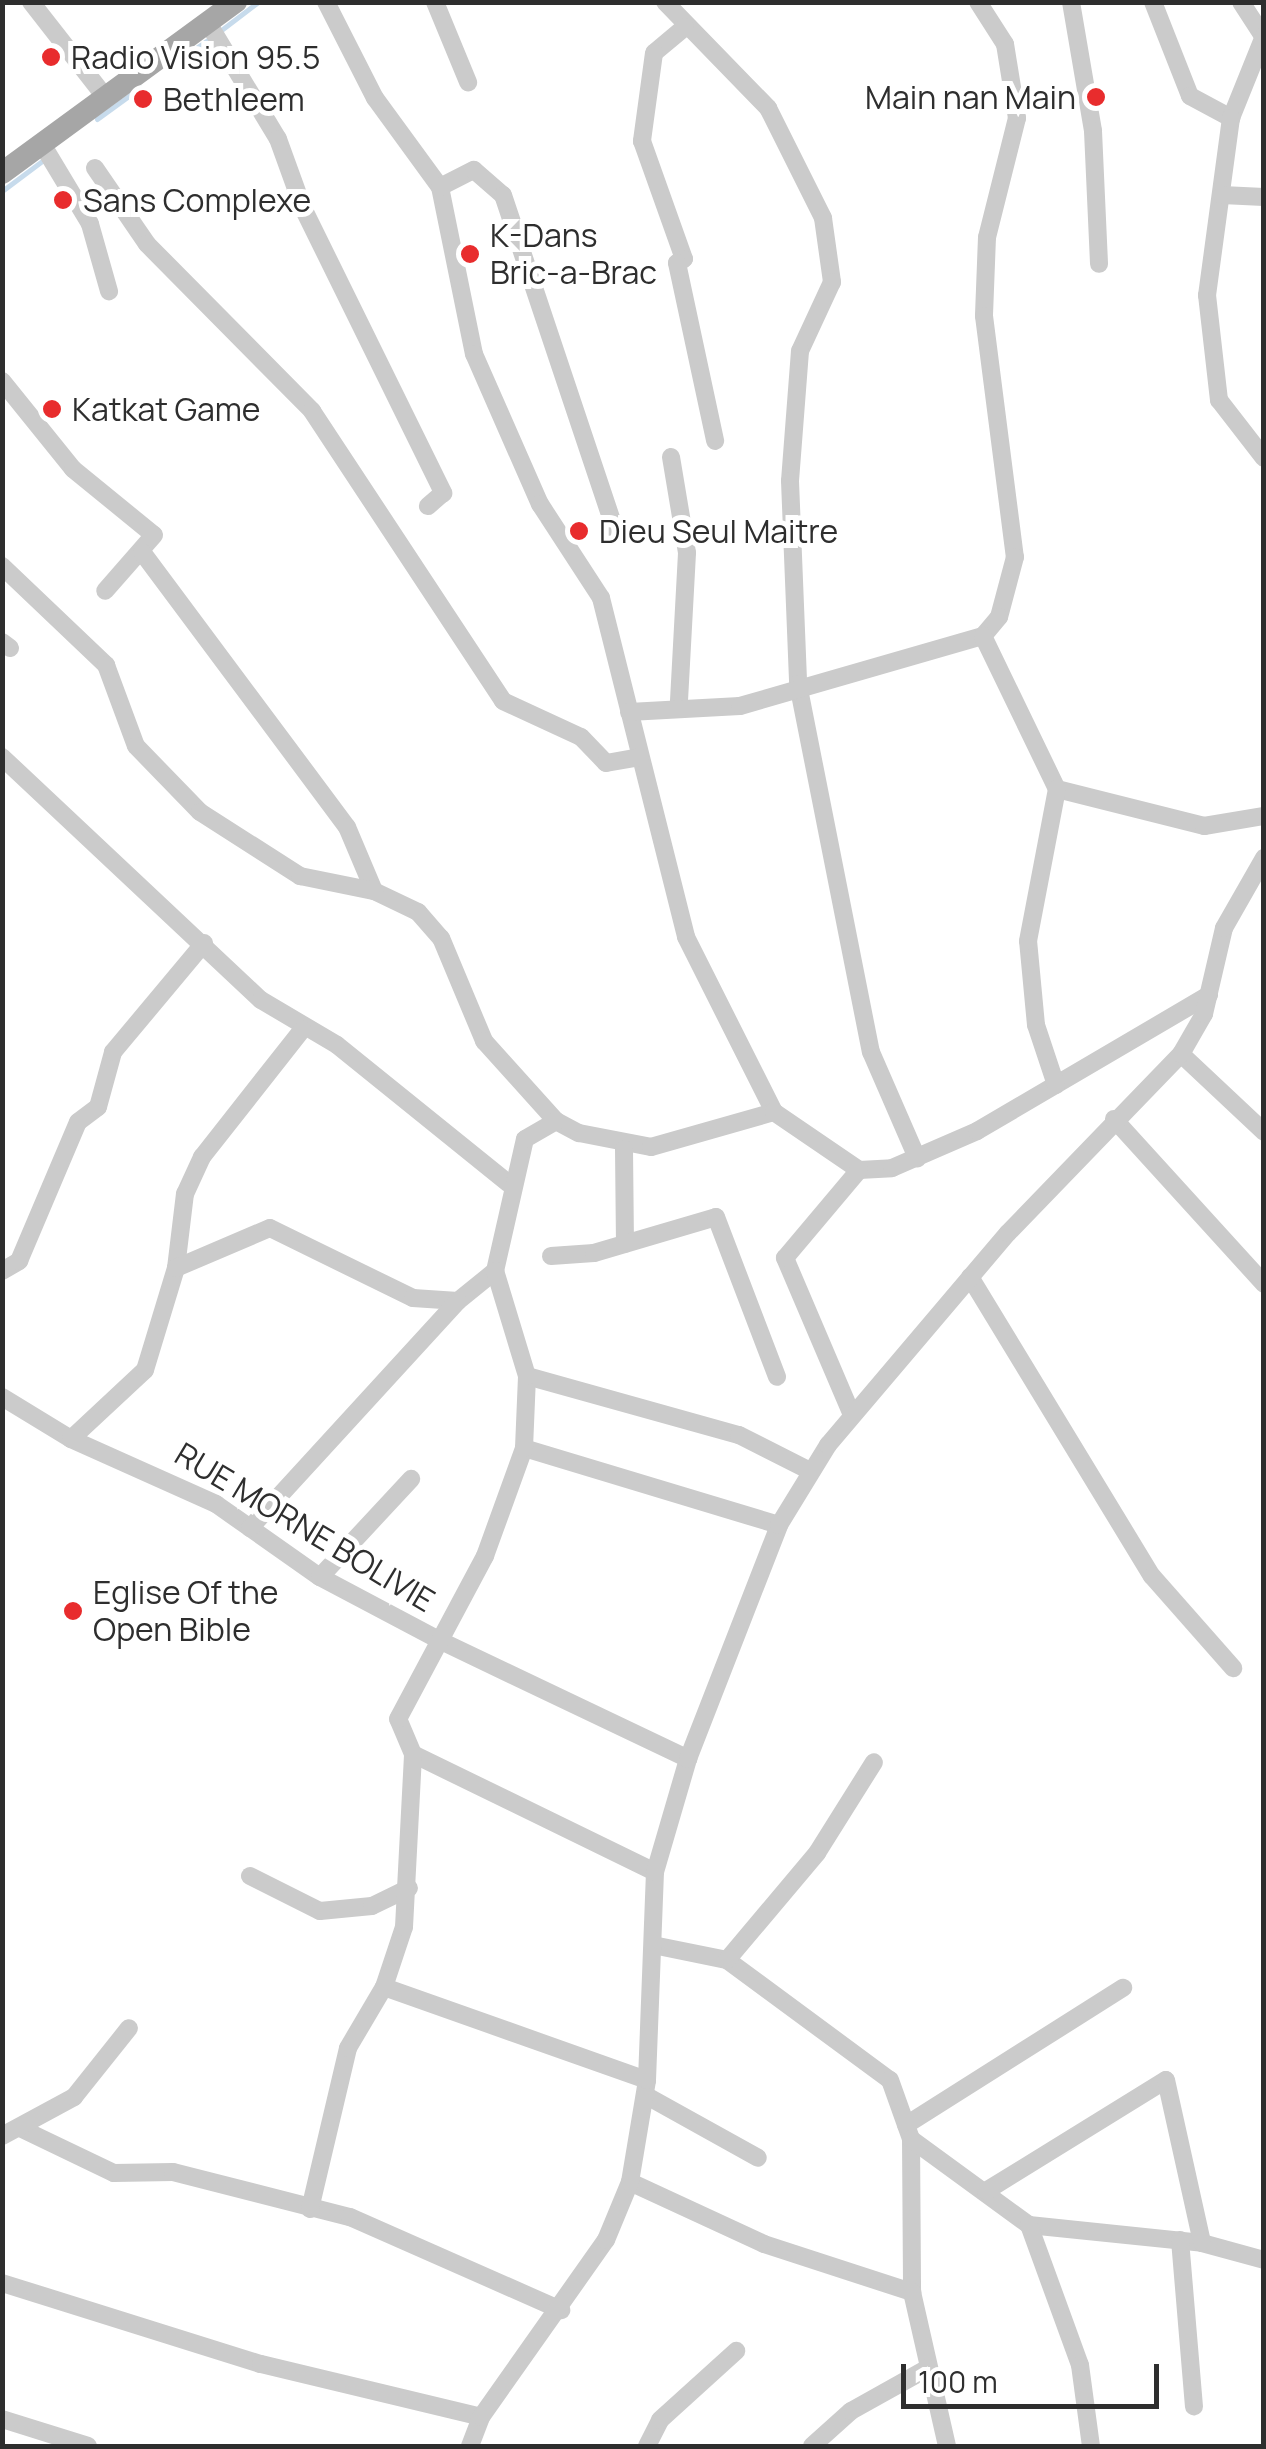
<!DOCTYPE html>
<style>
body{margin:0}
#map{position:relative;width:1266px;height:2449px;overflow:hidden;background:#fff;font-family:Manrope,sans-serif}
div>[style]{position:absolute}
.stream>*{height:5px;margin:-2.5px;padding:0 2.5px;transform-origin:2.5px;border-radius:2.5px;background:#c7dbec}
.minor>*{height:18px;margin:-9px;padding:0 9px;transform-origin:9px;border-radius:9px;background:#cbcbcb}
.major>*{height:22px;margin:-11px;padding:0 11px;transform-origin:11px;border-radius:11px;background:#a6a6a6}
.dots>*{width:28px;height:28px;translate:-50% -50%;box-sizing:border-box;border:5px solid #fff;border-radius:50%}
span{translate:-50% -50%;white-space:nowrap;text-align:center;line-height:1.15;-webkit-text-stroke:10px #fff;paint-order:stroke}
.poi-label{font-size:32px;color:#2e2e2e}
.left{translate:0 -50%;text-align:left}
.right{translate:-100% -50%;text-align:right}
.street-label{font-size:32px;color:#2e2e2e}
.frame{position:absolute;inset:0;border:5px solid #2e2e2e;pointer-events:none}
.scale{position:absolute;left:901px;top:2364px;width:258px;height:45px;box-sizing:border-box;border:5px solid #2e2e2e;border-top:0;padding-left:12px;font-size:30px;line-height:35px;white-space:nowrap;color:#2e2e2e;-webkit-text-stroke:8px #fff;paint-order:stroke}
</style>
<div id="map">
<div class="stream">
<div style="left:220px;top:31px;width:48px;rotate:-37.3deg"></div>
<div style="left:170px;top:66px;width:51px;rotate:-34.6deg"></div>
<div style="left:97px;top:119px;width:54px;rotate:-36deg"></div>
<div style="left:2px;top:191px;width:50px;rotate:-36.9deg"></div>
</div>
<div class="minor">
<div style="left:31px;top:2px;width:122px;rotate:52deg"></div>
<div style="left:326px;top:2px;width:108px;rotate:63deg"></div>
<div style="left:375px;top:98px;width:110px;rotate:53.9deg"></div>
<div style="left:440px;top:187px;width:170px;rotate:78.5deg"></div>
<div style="left:474px;top:354px;width:164px;rotate:66.3deg"></div>
<div style="left:540px;top:504px;width:112px;rotate:57deg"></div>
<div style="left:601px;top:598px;width:349px;rotate:75.9deg"></div>
<div style="left:686px;top:937px;width:196px;rotate:63.3deg"></div>
<div style="left:435px;top:2px;width:87px;rotate:67.6deg"></div>
<div style="left:665px;top:2px;width:148px;rotate:45.8deg"></div>
<div style="left:768px;top:108px;width:123px;rotate:63.4deg"></div>
<div style="left:823px;top:218px;width:65px;rotate:82deg"></div>
<div style="left:832px;top:282px;width:76px;rotate:114.9deg"></div>
<div style="left:800px;top:351px;width:130px;rotate:94.4deg"></div>
<div style="left:790px;top:481px;width:203px;rotate:87.7deg"></div>
<div style="left:798px;top:684px;width:375px;rotate:78.8deg"></div>
<div style="left:871px;top:1052px;width:116px;rotate:66.5deg"></div>
<div style="left:978px;top:2px;width:50px;rotate:57.3deg"></div>
<div style="left:1005px;top:44px;width:75px;rotate:80.8deg"></div>
<div style="left:1017px;top:118px;width:123px;rotate:104.1deg"></div>
<div style="left:987px;top:237px;width:79px;rotate:92.2deg"></div>
<div style="left:984px;top:316px;width:243px;rotate:82.7deg"></div>
<div style="left:1015px;top:557px;width:62px;rotate:104.9deg"></div>
<div style="left:999px;top:617px;width:25px;rotate:130deg"></div>
<div style="left:1071px;top:2px;width:131px;rotate:80.3deg"></div>
<div style="left:1093px;top:131px;width:133px;rotate:87.4deg"></div>
<div style="left:1153px;top:2px;width:101px;rotate:68.5deg"></div>
<div style="left:1190px;top:96px;width:47px;rotate:28.2deg"></div>
<div style="left:1241px;top:2px;width:40px;rotate:57.1deg"></div>
<div style="left:208px;top:23px;width:135px;rotate:58.9deg"></div>
<div style="left:278px;top:139px;width:73px;rotate:70.1deg"></div>
<div style="left:303px;top:208px;width:318px;rotate:63.8deg"></div>
<div style="left:443px;top:493px;width:20px;rotate:139deg"></div>
<div style="left:685px;top:27px;width:40px;rotate:140deg"></div>
<div style="left:654px;top:53px;width:89px;rotate:97.8deg"></div>
<div style="left:642px;top:141px;width:125px;rotate:70.4deg"></div>
<div style="left:684px;top:259px;width:8px;rotate:150deg"></div>
<div style="left:677px;top:263px;width:182px;rotate:77.9deg"></div>
<div style="left:1264px;top:36px;width:88px;rotate:111.9deg"></div>
<div style="left:1231px;top:118px;width:179px;rotate:97.7deg"></div>
<div style="left:1207px;top:295px;width:106px;rotate:83.5deg"></div>
<div style="left:1219px;top:400px;width:73px;rotate:52.2deg"></div>
<div style="left:42px;top:144px;width:93px;rotate:59deg"></div>
<div style="left:90px;top:224px;width:70px;rotate:74.2deg"></div>
<div style="left:95px;top:168px;width:92px;rotate:55.6deg"></div>
<div style="left:147px;top:244px;width:235px;rotate:45.3deg"></div>
<div style="left:312px;top:411px;width:347px;rotate:56.6deg"></div>
<div style="left:503px;top:701px;width:86px;rotate:24.8deg"></div>
<div style="left:581px;top:737px;width:36px;rotate:46deg"></div>
<div style="left:606px;top:763px;width:34px;rotate:-10deg"></div>
<div style="left:440px;top:187px;width:38px;rotate:-27deg"></div>
<div style="left:474px;top:170px;width:38px;rotate:41deg"></div>
<div style="left:503px;top:195px;width:359px;rotate:71.5deg"></div>
<div style="left:1222px;top:195px;width:42px;rotate:2.7deg"></div>
<div style="left:2px;top:381px;width:113px;rotate:51.1deg"></div>
<div style="left:73px;top:469px;width:104px;rotate:39.2deg"></div>
<div style="left:154px;top:535px;width:74px;rotate:131.2deg"></div>
<div style="left:671px;top:457px;width:97px;rotate:80.5deg"></div>
<div style="left:687px;top:553px;width:150px;rotate:93.1deg"></div>
<div style="left:142px;top:552px;width:343px;rotate:53.3deg"></div>
<div style="left:347px;top:827px;width:69px;rotate:67.1deg"></div>
<div style="left:374px;top:891px;width:49px;rotate:25.5deg"></div>
<div style="left:418px;top:912px;width:35px;rotate:49deg"></div>
<div style="left:441px;top:938px;width:112px;rotate:67.3deg"></div>
<div style="left:484px;top:1041px;width:108px;rotate:48deg"></div>
<div style="left:556px;top:1121px;width:26px;rotate:28deg"></div>
<div style="left:579px;top:1133px;width:73px;rotate:11deg"></div>
<div style="left:651px;top:1147px;width:128px;rotate:-15.9deg"></div>
<div style="left:774px;top:1112px;width:103px;rotate:34.3deg"></div>
<div style="left:859px;top:1170px;width:33px;rotate:-3deg"></div>
<div style="left:892px;top:1168px;width:93px;rotate:-23.5deg"></div>
<div style="left:977px;top:1131px;width:269px;rotate:-30.4deg"></div>
<div style="left:2px;top:566px;width:144px;rotate:43.6deg"></div>
<div style="left:106px;top:665px;width:86px;rotate:69.7deg"></div>
<div style="left:136px;top:746px;width:92px;rotate:45.9deg"></div>
<div style="left:200px;top:812px;width:119px;rotate:32.6deg"></div>
<div style="left:300px;top:876px;width:76px;rotate:11.5deg"></div>
<div style="left:2px;top:642px;width:10px;rotate:37deg"></div>
<div style="left:629px;top:712px;width:111px;rotate:-3.1deg"></div>
<div style="left:740px;top:706px;width:253px;rotate:-16.1deg"></div>
<div style="left:983px;top:636px;width:170px;rotate:64.2deg"></div>
<div style="left:1057px;top:789px;width:152px;rotate:14.1deg"></div>
<div style="left:1204px;top:826px;width:61px;rotate:-9.5deg"></div>
<div style="left:2px;top:757px;width:355px;rotate:43.2deg"></div>
<div style="left:261px;top:1000px;width:88px;rotate:30.6deg"></div>
<div style="left:337px;top:1045px;width:220px;rotate:38.9deg"></div>
<div style="left:1181px;top:1054px;width:114px;rotate:43.2deg"></div>
<div style="left:1056px;top:1085px;width:63px;rotate:-108.4deg"></div>
<div style="left:1036px;top:1025px;width:84px;rotate:-95.4deg"></div>
<div style="left:1028px;top:941px;width:155px;rotate:-79.2deg"></div>
<div style="left:1114px;top:1119px;width:223px;rotate:47.7deg"></div>
<div style="left:624px;top:1149px;width:95px;rotate:89.4deg"></div>
<div style="left:551px;top:1256px;width:43px;rotate:-4deg"></div>
<div style="left:594px;top:1253px;width:127px;rotate:-16.4deg"></div>
<div style="left:716px;top:1217px;width:171px;rotate:69.1deg"></div>
<div style="left:176px;top:1268px;width:75px;rotate:-83.1deg"></div>
<div style="left:185px;top:1194px;width:41px;rotate:-65.3deg"></div>
<div style="left:202px;top:1157px;width:162px;rotate:-51.8deg"></div>
<div style="left:2px;top:1271px;width:20px;rotate:-30deg"></div>
<div style="left:19px;top:1261px;width:151px;rotate:-67deg"></div>
<div style="left:78px;top:1122px;width:25px;rotate:-37deg"></div>
<div style="left:98px;top:1107px;width:57px;rotate:-74.7deg"></div>
<div style="left:113px;top:1052px;width:142px;rotate:-50.1deg"></div>
<div style="left:970px;top:1277px;width:350px;rotate:58.7deg"></div>
<div style="left:1152px;top:1576px;width:123px;rotate:48.6deg"></div>
<div style="left:527px;top:1376px;width:220px;rotate:15.6deg"></div>
<div style="left:739px;top:1435px;width:77px;rotate:26.9deg"></div>
<div style="left:2px;top:1397px;width:81px;rotate:31.3deg"></div>
<div style="left:71px;top:1439px;width:159px;rotate:24.1deg"></div>
<div style="left:216px;top:1504px;width:127px;rotate:35.1deg"></div>
<div style="left:320px;top:1577px;width:137px;rotate:27.9deg"></div>
<div style="left:441px;top:1641px;width:274px;rotate:25.5deg"></div>
<div style="left:852px;top:1415px;width:171px;rotate:-113.1deg"></div>
<div style="left:785px;top:1258px;width:115px;rotate:-49.9deg"></div>
<div style="left:71px;top:1439px;width:101px;rotate:-43deg"></div>
<div style="left:145px;top:1370px;width:107px;rotate:-73.1deg"></div>
<div style="left:176px;top:1268px;width:102px;rotate:-23.1deg"></div>
<div style="left:270px;top:1228px;width:159px;rotate:26.1deg"></div>
<div style="left:413px;top:1298px;width:45px;rotate:3.8deg"></div>
<div style="left:458px;top:1301px;width:48px;rotate:-39deg"></div>
<div style="left:495px;top:1271px;width:135px;rotate:-77.2deg"></div>
<div style="left:525px;top:1139px;width:36px;rotate:-30deg"></div>
<div style="left:524px;top:1448px;width:266px;rotate:16.8deg"></div>
<div style="left:250px;top:1528px;width:308px;rotate:-47.5deg"></div>
<div style="left:320px;top:1577px;width:134px;rotate:-47.1deg"></div>
<div style="left:413px;top:1754px;width:269px;rotate:26deg"></div>
<div style="left:250px;top:1876px;width:78px;rotate:26.6deg"></div>
<div style="left:320px;top:1911px;width:52px;rotate:-5.5deg"></div>
<div style="left:372px;top:1906px;width:41px;rotate:-25.9deg"></div>
<div style="left:653px;top:1945px;width:76px;rotate:11.5deg"></div>
<div style="left:727px;top:1960px;width:202px;rotate:36.4deg"></div>
<div style="left:890px;top:2080px;width:63px;rotate:70.4deg"></div>
<div style="left:911px;top:2139px;width:153px;rotate:89.6deg"></div>
<div style="left:912px;top:2292px;width:158px;rotate:77.2deg"></div>
<div style="left:727px;top:1960px;width:140px;rotate:-49.9deg"></div>
<div style="left:817px;top:1853px;width:107px;rotate:-57.9deg"></div>
<div style="left:384px;top:1987px;width:279px;rotate:19.5deg"></div>
<div style="left:645px;top:2095px;width:129px;rotate:29.1deg"></div>
<div style="left:906px;top:2125px;width:257px;rotate:-32.3deg"></div>
<div style="left:22px;top:2129px;width:102px;rotate:25.6deg"></div>
<div style="left:114px;top:2173px;width:59px;rotate:-1deg"></div>
<div style="left:173px;top:2172px;width:183px;rotate:14.3deg"></div>
<div style="left:350px;top:2217px;width:231px;rotate:23.8deg"></div>
<div style="left:2px;top:2136px;width:82px;rotate:-28.4deg"></div>
<div style="left:74px;top:2097px;width:88px;rotate:-51.4deg"></div>
<div style="left:911px;top:2139px;width:146px;rotate:36.1deg"></div>
<div style="left:1029px;top:2225px;width:174px;rotate:5.9deg"></div>
<div style="left:1202px;top:2243px;width:64px;rotate:15.3deg"></div>
<div style="left:630px;top:2182px;width:148px;rotate:24.8deg"></div>
<div style="left:764px;top:2244px;width:156px;rotate:18deg"></div>
<div style="left:986px;top:2191px;width:211px;rotate:-31.7deg"></div>
<div style="left:1166px;top:2080px;width:167px;rotate:77.5deg"></div>
<div style="left:310px;top:2209px;width:165px;rotate:-76.7deg"></div>
<div style="left:348px;top:2048px;width:71px;rotate:-59.5deg"></div>
<div style="left:384px;top:1987px;width:63px;rotate:-71.6deg"></div>
<div style="left:404px;top:1927px;width:173px;rotate:-87deg"></div>
<div style="left:413px;top:1754px;width:38px;rotate:-113deg"></div>
<div style="left:398px;top:1719px;width:185px;rotate:-61.9deg"></div>
<div style="left:485px;top:1556px;width:115px;rotate:-70.1deg"></div>
<div style="left:524px;top:1448px;width:72px;rotate:-87.6deg"></div>
<div style="left:527px;top:1376px;width:110px;rotate:-106.9deg"></div>
<div style="left:1029px;top:2225px;width:149px;rotate:70deg"></div>
<div style="left:1080px;top:2365px;width:82px;rotate:82.3deg"></div>
<div style="left:1180px;top:2240px;width:167px;rotate:85.2deg"></div>
<div style="left:2px;top:2283px;width:271px;rotate:17.4deg"></div>
<div style="left:261px;top:2364px;width:226px;rotate:13.5deg"></div>
<div style="left:2px;top:2419px;width:90px;rotate:17.4deg"></div>
<div style="left:470px;top:2446px;width:31px;rotate:-69deg"></div>
<div style="left:481px;top:2417px;width:217px;rotate:-54.8deg"></div>
<div style="left:606px;top:2240px;width:63px;rotate:-67.5deg"></div>
<div style="left:630px;top:2182px;width:103px;rotate:-80.5deg"></div>
<div style="left:647px;top:2080px;width:208px;rotate:-87.8deg"></div>
<div style="left:655px;top:1872px;width:118px;rotate:-73.7deg"></div>
<div style="left:688px;top:1759px;width:251px;rotate:-68.7deg"></div>
<div style="left:779px;top:1525px;width:94px;rotate:-58.5deg"></div>
<div style="left:828px;top:1445px;width:278px;rotate:-49.7deg"></div>
<div style="left:1008px;top:1233px;width:249px;rotate:-46deg"></div>
<div style="left:1181px;top:1054px;width:46px;rotate:-60.1deg"></div>
<div style="left:1204px;top:1014px;width:88px;rotate:-76.9deg"></div>
<div style="left:1224px;top:928px;width:81px;rotate:-60.3deg"></div>
<div style="left:647px;top:2446px;width:29px;rotate:-63deg"></div>
<div style="left:660px;top:2420px;width:103px;rotate:-42.2deg"></div>
<div style="left:812px;top:2446px;width:52px;rotate:-41.9deg"></div>
<div style="left:851px;top:2411px;width:88px;rotate:-29.2deg"></div>
</div>
<div class="major">
<div style="left:2px;top:173px;width:290px;rotate:-36.2deg"></div>
</div>
<div class="dots">
<div style="left:51px;top:57px;background:#e82c2d"></div>
<div style="left:1096px;top:97px;background:#e82c2d"></div>
<div style="left:143px;top:99px;background:#e82c2d"></div>
<div style="left:63px;top:200px;background:#e82c2d"></div>
<div style="left:470px;top:254px;background:#e82c2d"></div>
<div style="left:52px;top:409px;background:#e82c2d"></div>
<div style="left:579px;top:531px;background:#e82c2d"></div>
<div style="left:73px;top:1611px;background:#e82c2d"></div>
</div>
<div class="poi-label">
<span class="left" style="left:71px;top:57px">Radio Vision 95.5</span>
<span class="right" style="left:1076px;top:97px">Main nan Main</span>
<span class="left" style="left:163px;top:99px">Bethleem</span>
<span class="left" style="left:83px;top:200px">Sans Complexe</span>
<span class="left" style="left:490px;top:254px">K-Dans<br>Bric-a-Brac</span>
<span class="left" style="left:72px;top:409px">Katkat Game</span>
<span class="left" style="left:599px;top:531px">Dieu Seul Maitre</span>
<span class="left" style="left:93px;top:1611px">Eglise Of the<br>Open Bible</span>
</div>
<div class="street-label">
<span style="left:305px;top:1527px;rotate:31deg">RUE MORNE BOLIVIE</span>
</div>
<div class="frame"></div>
<div class="scale">100 m</div>
</div>
